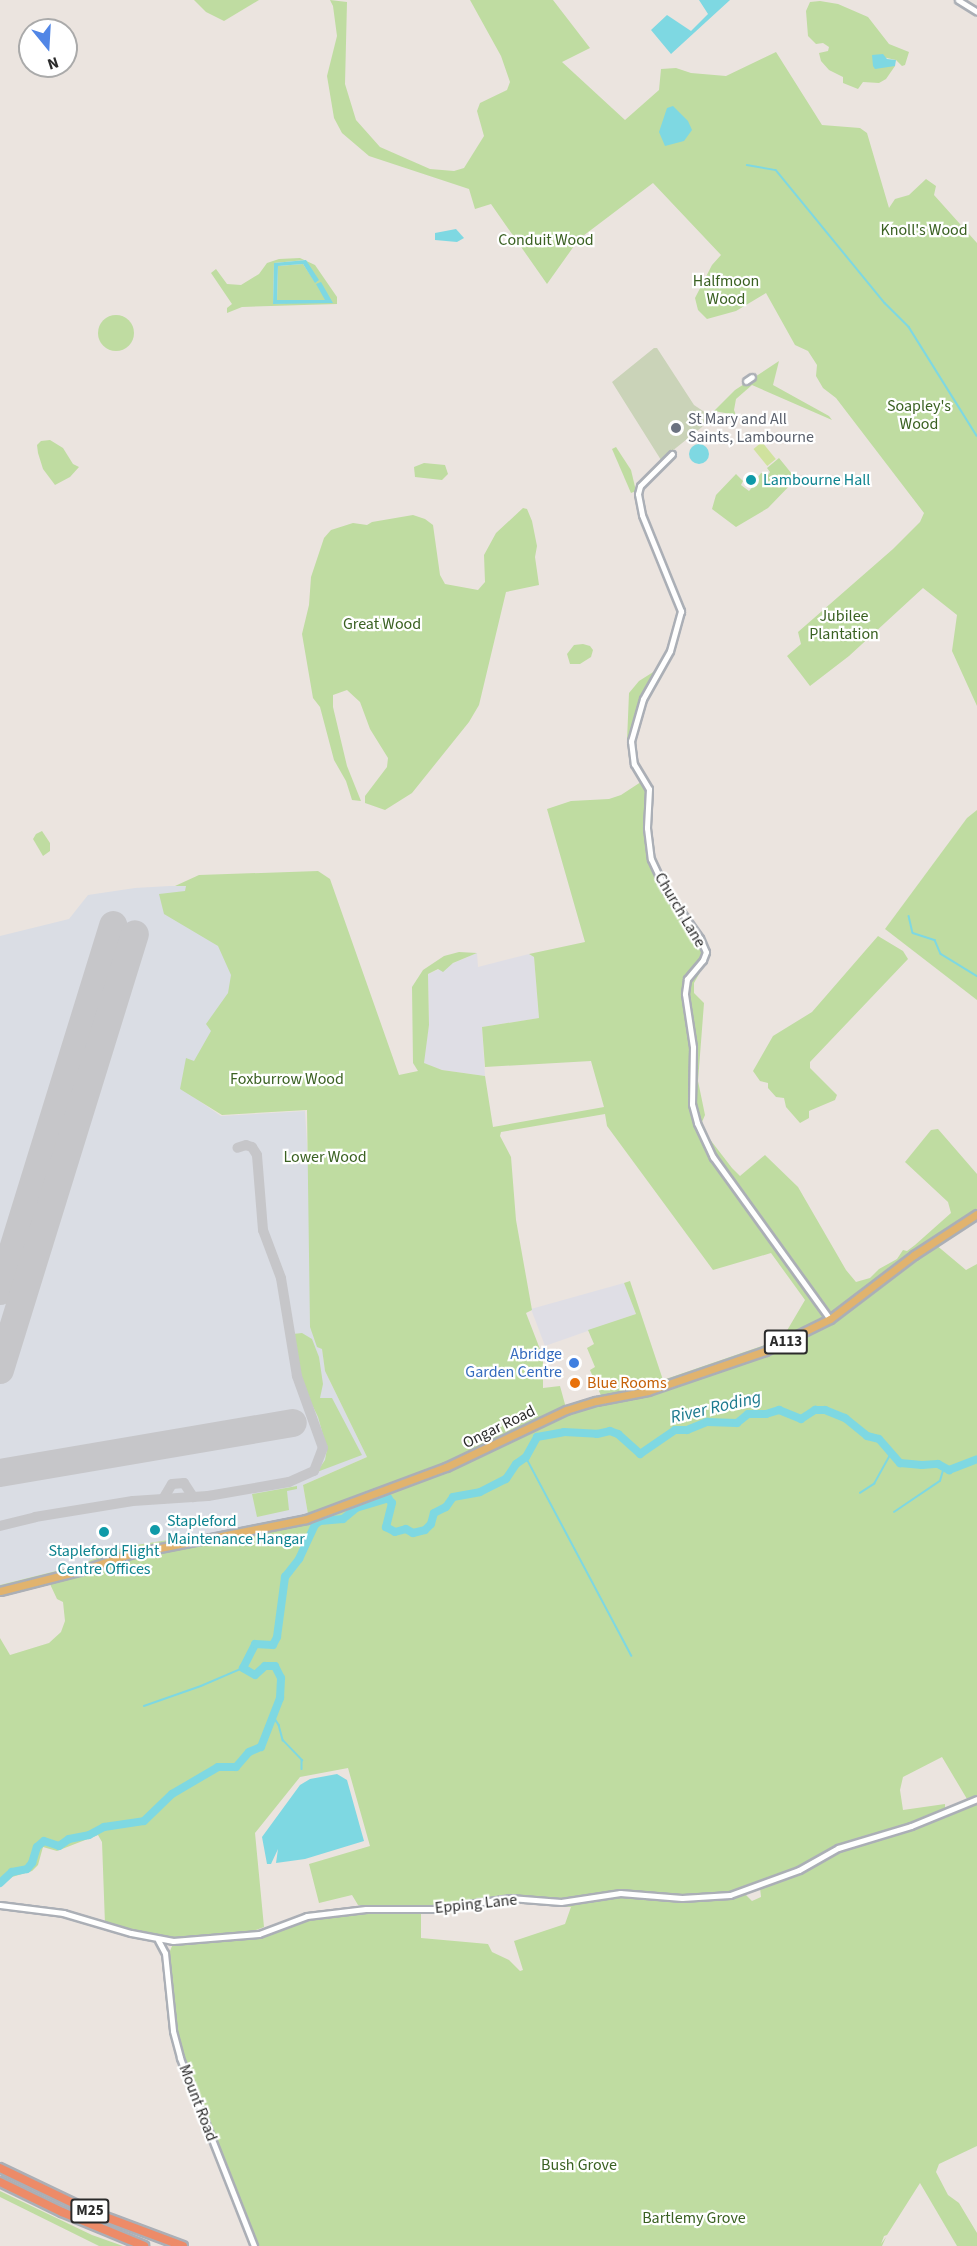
<!DOCTYPE html>
<style>
body{margin:0}
#map{position:relative;width:977px;height:2246px;overflow:hidden;background:#ebe4df;font-family:"Source Sans 3",sans-serif}
div>[style]{position:absolute}
.industrial>*{inset:0;background:#dfdee5}
.airport>*{inset:0;background:#dadde4}
.green>*{inset:0;background:#bfdca1}
.round{border-radius:50%}
.cemetery>*{inset:0;background:#cad3b8}
.pitch>*{inset:0;background:#d0e29e;transform-origin:0 0}
.water>*{inset:0;background:#7ed8e2}
.stream>*{height:1.5px;margin:-0.75px;padding:0 0.75px;transform-origin:0.75px;border-radius:0.75px;background:#7ed8e2}
.river>*{height:8px;margin:-4px;padding:0 4px;transform-origin:4px;border-radius:4px;background:#7ed8e2}
.taxiway>*{height:10px;margin:-5px;padding:0 5px;transform-origin:5px;border-radius:5px;background:#c6c6c9}
.runway>*{height:28px;margin:-14px;padding:0 14px;transform-origin:14px;border-radius:14px;background:#c6c6c9}
.roads{filter:drop-shadow(2px 0 #abafb6) drop-shadow(-2px 0 #abafb6) drop-shadow(0 2px #abafb6) drop-shadow(0 -2px #abafb6)}
.minor>*{height:5px;margin:-2.5px;padding:0 2.5px;transform-origin:2.5px;border-radius:2.5px;background:#fff}
.major>*{height:7px;margin:-3.5px;padding:0 3.5px;transform-origin:3.5px;border-radius:3.5px;background:#e1b36e}
.highway>*{height:8px;margin:-4px;padding:0 4px;transform-origin:4px;border-radius:4px;background:#ed8b68}
.dots>*{width:16px;height:16px;translate:-50% -50%;box-sizing:border-box;border:3px solid #fff;border-radius:50%}
span{translate:-50% -50%;white-space:nowrap;text-align:center;line-height:1.15;-webkit-text-stroke:4.5px #fff;paint-order:stroke}
.shield-label span{padding:2px 4px;background:#fff;border:2px solid;border-radius:4px;-webkit-text-stroke-width:0}
.shield-label{font-size:15px;color:#2b2b2b;font-weight:700}
.park-label{font-size:16px;color:#3a6122}
.worship-label{font-size:16px;color:#5b616d}
.left{translate:0 -50%;text-align:left}
.culture-label{font-size:16px;color:#0d838f}
.street-label{font-size:16px;color:#2b2b2b}
.shop-label{font-size:16px;color:#366cbe}
.right{translate:-100% -50%;text-align:right}
.food-label{font-size:16px;color:#c56008}
.water-label{font-size:18px;color:#1c7a8e;font-style:italic}
.north{position:absolute;left:18px;top:18px;width:60px;height:60px;box-sizing:border-box;background:#fff;border:2px solid #aaa;border-radius:50%;rotate:162deg;font-size:16px;font-weight:700;line-height:24px;text-align:center;color:#2b2b2b}
.north::after{content:'';display:block;margin:auto;width:21px;height:27px;background:#5186e6;clip-path:polygon(50% 0,100% 100%,50% 72%,0 100%)}
</style>
<div id="map">
<div class="industrial">
<div style="clip-path:polygon(477px 953px,478px 967px,529px 954px,534px 957px,539px 1018px,482px 1027px,485px 1076px,442px 1070px,423px 1063px,429px 1025px,428px 974px)"></div>
<div style="clip-path:polygon(624px 1283px,636px 1314px,545px 1346px,531px 1309px)"></div>
</div>
<div class="airport">
<div style="clip-path:polygon(170px 886px,286px 887px,275px 925px,188px 1093px,221px 1116px,305px 1111px,317px 1307px,325px 1371px,367px 1457px,303px 1485px,308px 1514px,218px 1532px,124px 1547px,76px 1566px,0 1585px,0 936px,69px 919px,88px 895px,135px 888px)"></div>
</div>
<div class="green">
<div style="clip-path:polygon(194px 0,259px 0,224px 21px,206px 12px)"></div>
<div style="clip-path:polygon(330px 0,347px 2px,345px 84px,356px 120px,380px 147px,430px 169px,454px 171px,464px 168px,484px 136px,477px 111px,480px 103px,507px 90px,510px 82px,501px 56px,470px 0,553px 0,590px 48px,562px 62px,625px 120px,659px 90px,661px 69px,676px 68px,691px 73px,726px 76px,776px 52px,822px 125px,860px 128px,867px 133px,889px 208px,895px 199px,909px 195px,926px 179px,936px 186px,934px 195px,977px 243px,977px 706px,952px 651px,957px 615px,923px 588px,849px 656px,810px 686px,787px 656px,801px 644px,798px 632px,893px 549px,920px 522px,924px 513px,836px 398px,823px 388px,816px 376px,817px 365px,808px 351px,795px 345px,766px 293px,736px 311px,707px 319px,698px 310px,695px 298px,712px 265px,721px 255px,653px 183px,579px 239px,547px 284px,491px 204px,475px 209px,469px 189px,369px 156px,342px 133px,334px 118px,327px 76px,337px 36px,333px 6px)"></div>
<div style="clip-path:polygon(820px 1px,838px 4px,868px 17px,889px 44px,909px 52px,905px 65px,902px 66px,896px 60px,873px 55px,873px 66px,895px 66px,886px 79px,879px 83px,863px 82px,858px 89px,843px 83px,843px 77px,829px 70px,821px 61px,819px 53px,828px 51px,829px 47px,823px 43px,816px 44px,808px 36px,806px 11px,810px 2px)"></div>
<div style="clip-path:polygon(evenodd,300px 258px,315px 265px,337px 297px,337px 304px,242px 307px,227px 313px,227px 308px,232px 304px,211px 273px,216px 269px,227px 284px,241px 285px,259px 274px,267px 263px,279px 259px,300px 258px,305px 260px,315px 282px,303px 264px,278px 266px,277px 301px,326px 300px,273px 304px,274px 263px,305px 260px)"></div>
<div class="round" style="left:98px;top:315px;width:36px;height:36px"></div>
<div style="clip-path:polygon(779px 361px,773px 385px,829px 416px,832px 420px,752px 385px,736px 399px,734px 410px,736px 415px,714px 411px,735px 390px)"></div>
<div style="clip-path:polygon(50px 440px,63px 448px,73px 464px,79px 467px,70px 477px,55px 485px,43px 469px,38px 453px,37px 445px,41px 441px)"></div>
<div style="clip-path:polygon(616px 447px,631px 470px,636px 491px,631px 493px,612px 449px)"></div>
<div style="clip-path:polygon(779px 458px,796px 479px,768px 508px,736px 527px,712px 509px,716px 495px,736px 474px,743px 481px,741px 485px,749px 491px,757px 482px,758px 477px,761px 473px,768px 475px,770px 472px,767px 468px)"></div>
<div style="clip-path:polygon(424px 463px,445px 465px,448px 474px,442px 480px,415px 477px,414px 467px)"></div>
<div style="clip-path:polygon(523px 508px,527px 509px,532px 521px,537px 546px,535px 557px,539px 585px,506px 592px,479px 705px,469px 722px,412px 793px,385px 810px,365px 803px,365px 796px,387px 767px,388px 758px,370px 729px,360px 702px,347px 690px,333px 695px,333px 707px,347px 766px,361px 801px,352px 800px,346px 781px,334px 760px,320px 707px,313px 698px,302px 634px,309px 605px,311px 577px,324px 538px,331px 530px,353px 523px,367px 525px,372px 522px,413px 515px,425px 519px,433px 525px,440px 575px,445px 584px,478px 590px,485px 582px,484px 555px,496px 533px)"></div>
<div style="clip-path:polygon(583px 644px,590px 646px,593px 650px,591px 657px,580px 664px,570px 664px,567px 654px,574px 645px)"></div>
<div style="clip-path:polygon(658px 669px,640px 699px,627px 741px,629px 693px,639px 681px)"></div>
<div style="clip-path:polygon(evenodd,647px 778px,652px 800px,648px 829px,653px 859px,672px 896px,706px 946px,708px 958px,694px 983px,694px 993px,704px 1003px,698px 1081px,705px 1115px,702px 1122px,705px 1133px,732px 1168px,740px 1176px,765px 1155px,798px 1187px,846px 1270px,856px 1282px,870px 1278px,879px 1269px,897px 1259px,903px 1250px,907px 1251px,915px 1245px,951px 1213px,948px 1202px,905px 1162px,931px 1130px,938px 1129px,977px 1174px,977px 1213px,952px 1225px,878px 1283px,887px 1280px,935px 1244px,966px 1270px,977px 1264px,977px 1797px,967px 1799px,942px 1757px,903px 1777px,900px 1790px,903px 1810px,945px 1804px,945px 1809px,912px 1824px,833px 1848px,799px 1868px,734px 1892px,692px 1896px,619px 1891px,561px 1899px,511px 1896px,433px 1907px,358px 1905px,352px 1895px,319px 1903px,309px 1864px,370px 1846px,348px 1768px,300px 1777px,255px 1833px,264px 1927px,248px 1933px,167px 1938px,105px 1924px,102px 1842px,98px 1835px,57px 1851px,43px 1847px,38px 1865px,32px 1871px,12px 1877px,0 1887px,0 1638px,10px 1655px,49px 1643px,61px 1632px,65px 1621px,63px 1602px,57px 1599px,50px 1584px,0 1595px,0 1585px,76px 1566px,124px 1547px,218px 1532px,308px 1514px,303px 1485px,367px 1457px,325px 1371px,322px 1349px,317px 1347px,310px 1327px,307px 1110px,222px 1115px,180px 1089px,186px 1058px,194px 1061px,211px 1031px,206px 1024px,228px 993px,231px 975px,218px 946px,164px 914px,159px 894px,185px 891px,186px 886px,175px 886px,199px 875px,318px 871px,330px 879px,399px 1075px,418px 1071px,413px 1063px,412px 987px,423px 970px,444px 956px,459px 952px,477px 953px,453px 963px,443px 972px,438px 969px,428px 974px,429px 1025px,424px 1063px,442px 1070px,485px 1076px,493px 1127px,604px 1107px,591px 1061px,485px 1067px,482px 1027px,539px 1018px,534px 957px,529px 954px,585px 942px,547px 809px,571px 801px,609px 799px,621px 795px,647px 778px,605px 1114px,607px 1126px,713px 1270px,771px 1253px,805px 1300px,782px 1339px,663px 1380px,630px 1281px,624px 1283px,636px 1314px,588px 1330px,594px 1344px,587px 1348px,595px 1367px,590px 1370px,602px 1398px,652px 1389px,566px 1408px,560px 1386px,543px 1388px,543px 1357px,526px 1313px,532px 1310px,516px 1220px,511px 1157px,500px 1136px,501px 1132px,605px 1114px)"></div>
<div style="clip-path:polygon(977px 810px,977px 1000px,885px 929px,967px 818px)"></div>
<div style="clip-path:polygon(42px 831px,50px 843px,50px 851px,43px 856px,33px 839px,36px 834px)"></div>
<div style="clip-path:polygon(878px 936px,903px 951px,908px 959px,810px 1062px,810px 1068px,837px 1095px,835px 1100px,809px 1111px,809px 1118px,800px 1123px,786px 1107px,784px 1098px,776px 1097px,768px 1088px,768px 1083px,760px 1081px,753px 1071px,773px 1036px,812px 1012px)"></div>
<div style="clip-path:polygon(302px 1333px,312px 1339px,319px 1357px,323px 1384px,320px 1398px,332px 1398px,362px 1455px,317px 1472px,325px 1460px,327px 1449px,318px 1417px,303px 1386px,293px 1334px)"></div>
<div style="clip-path:polygon(297px 1486px,297px 1489px,287px 1491px,289px 1510px,257px 1517px,252px 1494px)"></div>
<div style="clip-path:polygon(977px 1801px,977px 2146px,939px 2164px,936px 2172px,948px 2195px,959px 2203px,977px 2233px,977px 2246px,957px 2246px,920px 2183px,887px 2235px,884px 2236px,881px 2244px,886px 2237px,882px 2246px,257px 2246px,177px 2041px,168px 1956px,172px 1946px,249px 1939px,308px 1918px,346px 1912px,421px 1911px,421px 1938px,488px 1944px,492px 1952px,509px 1960px,520px 1971px,523px 1970px,514px 1941px,565px 1924px,571px 1907px,554px 1906px,554px 1904px,621px 1895px,681px 1901px,746px 1895px,752px 1901px,761px 1897px,760px 1888px,800px 1872px,835px 1852px,911px 1829px)"></div>
<div style="clip-path:polygon(0 2191px,92px 2235px,123px 2246px,99px 2246px,0 2197px)"></div>
</div>
<div class="cemetery">
<div style="clip-path:polygon(654px 348px,657px 348px,694px 405px,709px 415px,702px 427px,661px 460px,612px 382px)"></div>
</div>
<div class="pitch">
<div style="left:762px;top:442px;width:22px;height:11px;rotate:51deg"></div>
</div>
<div class="water">
<div style="clip-path:polygon(699px 0,730px 0,671px 54px,651px 30px,667px 15px,691px 31px,708px 14px)"></div>
<div style="clip-path:polygon(883px 54px,887px 59px,896px 60px,895px 66px,875px 69px,873px 66px,872px 55px)"></div>
<div style="clip-path:polygon(673px 106px,688px 121px,692px 130px,684px 141px,665px 146px,659px 132px,667px 108px)"></div>
<div style="clip-path:polygon(456px 229px,464px 238px,457px 242px,435px 240px,435px 233px)"></div>
<div style="clip-path:polygon(306px 260px,319px 280px,315px 283px,303px 264px,278px 266px,277px 300px,325px 300px,316px 284px,321px 282px,333px 303px,273px 304px,274px 263px)"></div>
<div class="round" style="left:689px;top:444px;width:20px;height:20px"></div>
<div style="clip-path:polygon(337px 1774px,347px 1780px,364px 1841px,305px 1859px,276px 1863px,278px 1849px,271px 1864px,267px 1864px,262px 1837px,300px 1785px,310px 1779px)"></div>
</div>
<div class="stream">
<div style="left:747px;top:165px;width:29px;rotate:10deg"></div>
<div style="left:776px;top:170px;width:172px;rotate:50.7deg"></div>
<div style="left:885px;top:303px;width:34px;rotate:45deg"></div>
<div style="left:909px;top:327px;width:128px;rotate:58deg"></div>
<div style="left:909px;top:916px;width:17px;rotate:77deg"></div>
<div style="left:913px;top:933px;width:23px;rotate:18deg"></div>
<div style="left:935px;top:940px;width:15px;rotate:67deg"></div>
<div style="left:941px;top:954px;width:42px;rotate:31.4deg"></div>
<div style="left:526px;top:1457px;width:225px;rotate:62deg"></div>
<div style="left:860px;top:1493px;width:17px;rotate:-33deg"></div>
<div style="left:874px;top:1484px;width:33px;rotate:-61deg"></div>
<div style="left:894px;top:1512px;width:55px;rotate:-34deg"></div>
<div style="left:940px;top:1481px;width:15px;rotate:-74deg"></div>
<div style="left:144px;top:1706px;width:60px;rotate:-19.3deg"></div>
<div style="left:201px;top:1686px;width:46px;rotate:-23.2deg"></div>
<div style="left:273px;top:1716px;width:11px;rotate:56deg"></div>
<div style="left:279px;top:1725px;width:16px;rotate:75deg"></div>
<div style="left:283px;top:1740px;width:28px;rotate:46deg"></div>
<div style="left:302px;top:1760px;width:9px;rotate:90deg"></div>
</div>
<div class="river">
<div style="left:0;top:1883px;width:16px;rotate:-43deg"></div>
<div style="left:12px;top:1872px;width:15px;rotate:-11deg"></div>
<div style="left:27px;top:1869px;width:8px;rotate:-50deg"></div>
<div style="left:32px;top:1863px;width:17px;rotate:-73deg"></div>
<div style="left:37px;top:1847px;width:9px;rotate:-41deg"></div>
<div style="left:44px;top:1841px;width:16px;rotate:18deg"></div>
<div style="left:59px;top:1846px;width:12px;rotate:-35deg"></div>
<div style="left:69px;top:1839px;width:20px;rotate:-11deg"></div>
<div style="left:89px;top:1835px;width:17px;rotate:-28deg"></div>
<div style="left:104px;top:1827px;width:40px;rotate:-8.5deg"></div>
<div style="left:144px;top:1821px;width:39px;rotate:-44deg"></div>
<div style="left:172px;top:1794px;width:53px;rotate:-30.4deg"></div>
<div style="left:218px;top:1767px;width:18px"></div>
<div style="left:236px;top:1767px;width:20px;rotate:-49deg"></div>
<div style="left:249px;top:1752px;width:13px;rotate:-23deg"></div>
<div style="left:261px;top:1747px;width:53px;rotate:-68.8deg"></div>
<div style="left:280px;top:1698px;width:20px;rotate:-87deg"></div>
<div style="left:281px;top:1678px;width:13px;rotate:-117deg"></div>
<div style="left:275px;top:1666px;width:10px;rotate:180deg"></div>
<div style="left:265px;top:1666px;width:13px;rotate:138deg"></div>
<div style="left:255px;top:1675px;width:14px;rotate:-150deg"></div>
<div style="left:243px;top:1668px;width:27px;rotate:-63deg"></div>
<div style="left:255px;top:1644px;width:18px;rotate:3deg"></div>
<div style="left:273px;top:1645px;width:9px;rotate:-63deg"></div>
<div style="left:277px;top:1637px;width:61px;rotate:-82.4deg"></div>
<div style="left:285px;top:1577px;width:23px;rotate:-52deg"></div>
<div style="left:299px;top:1559px;width:38px;rotate:-65deg"></div>
<div style="left:315px;top:1525px;width:6px;rotate:-39deg"></div>
<div style="left:320px;top:1521px;width:23px;rotate:-5deg"></div>
<div style="left:343px;top:1519px;width:17px;rotate:-40deg"></div>
<div style="left:356px;top:1508px;width:34px;rotate:-17deg"></div>
<div style="left:388px;top:1498px;width:6px;rotate:51deg"></div>
<div style="left:392px;top:1503px;width:25px;rotate:104deg"></div>
<div style="left:386px;top:1527px;width:10px;rotate:29deg"></div>
<div style="left:395px;top:1532px;width:11px;rotate:-15deg"></div>
<div style="left:406px;top:1529px;width:8px;rotate:30deg"></div>
<div style="left:413px;top:1533px;width:12px;rotate:-14deg"></div>
<div style="left:425px;top:1530px;width:8px;rotate:-45deg"></div>
<div style="left:431px;top:1524px;width:11px;rotate:-75deg"></div>
<div style="left:434px;top:1513px;width:13px;rotate:-27deg"></div>
<div style="left:446px;top:1507px;width:12px;rotate:-55deg"></div>
<div style="left:453px;top:1497px;width:27px;rotate:-10deg"></div>
<div style="left:480px;top:1492px;width:29px;rotate:-27deg"></div>
<div style="left:506px;top:1479px;width:18px;rotate:-56deg"></div>
<div style="left:516px;top:1464px;width:12px;rotate:-35deg"></div>
<div style="left:526px;top:1457px;width:23px;rotate:-61deg"></div>
<div style="left:537px;top:1437px;width:27px;rotate:-10deg"></div>
<div style="left:564px;top:1432px;width:33px;rotate:3deg"></div>
<div style="left:597px;top:1434px;width:13px;rotate:-13deg"></div>
<div style="left:610px;top:1431px;width:9px;rotate:21deg"></div>
<div style="left:618px;top:1434px;width:30px;rotate:42deg"></div>
<div style="left:640px;top:1454px;width:42px;rotate:-34.4deg"></div>
<div style="left:675px;top:1430px;width:12px"></div>
<div style="left:687px;top:1430px;width:22px;rotate:-22deg"></div>
<div style="left:707px;top:1422px;width:30px;rotate:2deg"></div>
<div style="left:737px;top:1423px;width:14px;rotate:-39deg"></div>
<div style="left:748px;top:1414px;width:18px"></div>
<div style="left:766px;top:1414px;width:14px;rotate:-17deg"></div>
<div style="left:779px;top:1410px;width:24px;rotate:22deg"></div>
<div style="left:801px;top:1419px;width:17px;rotate:-33deg"></div>
<div style="left:815px;top:1410px;width:10px"></div>
<div style="left:825px;top:1410px;width:22px;rotate:22deg"></div>
<div style="left:845px;top:1418px;width:28px;rotate:39deg"></div>
<div style="left:867px;top:1436px;width:12px;rotate:14deg"></div>
<div style="left:879px;top:1439px;width:32px;rotate:49deg"></div>
<div style="left:900px;top:1463px;width:22px;rotate:5deg"></div>
<div style="left:922px;top:1465px;width:16px;rotate:-4deg"></div>
<div style="left:938px;top:1464px;width:13px;rotate:29deg"></div>
<div style="left:949px;top:1470px;width:30px;rotate:-21deg"></div>
</div>
<div class="taxiway">
<div style="left:163px;top:1499px;width:17px;rotate:-59deg"></div>
<div style="left:172px;top:1484px;width:12px;rotate:-5deg"></div>
<div style="left:184px;top:1483px;width:17px;rotate:57deg"></div>
<div style="left:0;top:1526px;width:36px;rotate:-14deg"></div>
<div style="left:35px;top:1517px;width:99px;rotate:-9.3deg"></div>
<div style="left:133px;top:1501px;width:75px;rotate:-3.8deg"></div>
<div style="left:208px;top:1496px;width:82px;rotate:-9.8deg"></div>
<div style="left:289px;top:1482px;width:27px;rotate:-24deg"></div>
<div style="left:314px;top:1471px;width:25px;rotate:-69deg"></div>
<div style="left:323px;top:1448px;width:77px;rotate:-109.9deg"></div>
<div style="left:297px;top:1376px;width:99px;rotate:-99.3deg"></div>
<div style="left:281px;top:1278px;width:51px;rotate:-110.6deg"></div>
<div style="left:263px;top:1230px;width:75px;rotate:-94.6deg"></div>
<div style="left:257px;top:1155px;width:9px;rotate:-122deg"></div>
<div style="left:252px;top:1147px;width:6px;rotate:-162deg"></div>
<div style="left:246px;top:1145px;width:9px;rotate:162deg"></div>
</div>
<div class="runway">
<div style="left:0;top:1291px;width:383px;rotate:-72.8deg"></div>
<div style="left:0;top:1370px;width:456px;rotate:-72.8deg"></div>
<div style="left:0;top:1473px;width:297px;rotate:-9.7deg"></div>
</div>
<div class="roads">
<div class="minor">
<div style="left:958px;top:0;width:22px;rotate:32deg"></div>
<div style="left:746px;top:381px;width:7px;rotate:-34deg"></div>
<div style="left:672px;top:454px;width:45px;rotate:135deg"></div>
<div style="left:640px;top:486px;width:8px;rotate:104deg"></div>
<div style="left:638px;top:494px;width:21px;rotate:79deg"></div>
<div style="left:642px;top:515px;width:104px;rotate:67.9deg"></div>
<div style="left:681px;top:611px;width:41px;rotate:105.4deg"></div>
<div style="left:670px;top:651px;width:55px;rotate:119.4deg"></div>
<div style="left:643px;top:699px;width:44px;rotate:105.9deg"></div>
<div style="left:631px;top:741px;width:23px;rotate:83deg"></div>
<div style="left:634px;top:764px;width:29px;rotate:59deg"></div>
<div style="left:649px;top:789px;width:39px;rotate:93deg"></div>
<div style="left:647px;top:828px;width:31px;rotate:83deg"></div>
<div style="left:651px;top:859px;width:33px;rotate:65deg"></div>
<div style="left:665px;top:889px;width:60px;rotate:54.5deg"></div>
<div style="left:700px;top:938px;width:15px;rotate:67deg"></div>
<div style="left:706px;top:952px;width:9px;rotate:111deg"></div>
<div style="left:703px;top:960px;width:25px;rotate:130deg"></div>
<div style="left:687px;top:979px;width:15px;rotate:98deg"></div>
<div style="left:685px;top:994px;width:54px;rotate:81.4deg"></div>
<div style="left:693px;top:1047px;width:57px;rotate:91deg"></div>
<div style="left:692px;top:1104px;width:20px;rotate:75deg"></div>
<div style="left:697px;top:1123px;width:38px;rotate:65deg"></div>
<div style="left:713px;top:1157px;width:200px;rotate:54.2deg"></div>
<div style="left:0;top:1905px;width:64px;rotate:7.2deg"></div>
<div style="left:63px;top:1913px;width:71px;rotate:16.4deg"></div>
<div style="left:131px;top:1933px;width:43px;rotate:10.8deg"></div>
<div style="left:173px;top:1941px;width:86px;rotate:-4.7deg"></div>
<div style="left:259px;top:1934px;width:51px;rotate:-20.6deg"></div>
<div style="left:307px;top:1916px;width:59px;rotate:-6.8deg"></div>
<div style="left:366px;top:1909px;width:67px"></div>
<div style="left:433px;top:1909px;width:78px;rotate:-8.1deg"></div>
<div style="left:510px;top:1898px;width:51px;rotate:4.5deg"></div>
<div style="left:561px;top:1902px;width:60px;rotate:-8.7deg"></div>
<div style="left:620px;top:1893px;width:62px;rotate:4.6deg"></div>
<div style="left:682px;top:1898px;width:48px;rotate:-3.6deg"></div>
<div style="left:730px;top:1895px;width:73px;rotate:-19.9deg"></div>
<div style="left:799px;top:1870px;width:45px;rotate:-29.4deg"></div>
<div style="left:838px;top:1848px;width:76px;rotate:-16.8deg"></div>
<div style="left:911px;top:1826px;width:71px;rotate:-22.2deg"></div>
<div style="left:158px;top:1940px;width:15px;rotate:62deg"></div>
<div style="left:165px;top:1953px;width:78px;rotate:84.1deg"></div>
<div style="left:173px;top:2031px;width:28px;rotate:75deg"></div>
<div style="left:180px;top:2058px;width:202px;rotate:68.5deg"></div>
</div>
<div class="major">
<div style="left:0;top:1591px;width:81px;rotate:-14.2deg"></div>
<div style="left:79px;top:1571px;width:54px;rotate:-18.4deg"></div>
<div style="left:130px;top:1554px;width:179px;rotate:-11.2deg"></div>
<div style="left:306px;top:1519px;width:149px;rotate:-20.4deg"></div>
<div style="left:446px;top:1467px;width:133px;rotate:-25.4deg"></div>
<div style="left:566px;top:1410px;width:31px;rotate:-17deg"></div>
<div style="left:596px;top:1401px;width:53px;rotate:-10.9deg"></div>
<div style="left:648px;top:1391px;width:124px;rotate:-18.9deg"></div>
<div style="left:765px;top:1351px;width:72px;rotate:-26.2deg"></div>
<div style="left:830px;top:1319px;width:106px;rotate:-37.3deg"></div>
<div style="left:914px;top:1255px;width:75px;rotate:-33.1deg"></div>
</div>
<div class="highway">
<div style="left:0;top:2168px;width:102px;rotate:25.6deg"></div>
<div style="left:92px;top:2212px;width:97px;rotate:20.5deg"></div>
<div style="left:0;top:2182px;width:69px;rotate:25.8deg"></div>
<div style="left:62px;top:2212px;width:89px;rotate:22.5deg"></div>
</div>
</div>
<div class="dots">
<div style="left:676px;top:428px;background:#6b7280"></div>
<div style="left:751px;top:480px;background:#0f9aa8"></div>
<div style="left:574px;top:1363px;background:#3f7fe0"></div>
<div style="left:575px;top:1383px;background:#e8710a"></div>
<div style="left:155px;top:1530px;background:#0f9aa8"></div>
<div style="left:104px;top:1532px;background:#0f9aa8"></div>
</div>
<div class="shield-label">
<span style="left:786px;top:1342px">A113</span>
<span style="left:90px;top:2211px">M25</span>
</div>
<div class="park-label">
<span style="left:924px;top:230px">Knoll's Wood</span>
<span style="left:546px;top:240px">Conduit Wood</span>
<span style="left:726px;top:290px">Halfmoon<br>Wood</span>
<span style="left:919px;top:415px">Soapley's<br>Wood</span>
<span style="left:844px;top:625px">Jubilee<br>Plantation</span>
<span style="left:382px;top:624px">Great Wood</span>
<span style="left:287px;top:1079px">Foxburrow Wood</span>
<span style="left:325px;top:1157px">Lower Wood</span>
<span style="left:579px;top:2165px">Bush Grove</span>
<span style="left:694px;top:2218px">Bartlemy Grove</span>
</div>
<div class="worship-label">
<span class="left" style="left:688px;top:428px">St Mary and All<br>Saints, Lambourne</span>
</div>
<div class="culture-label">
<span class="left" style="left:763px;top:480px">Lambourne Hall</span>
<span class="left" style="left:167px;top:1530px">Stapleford<br>Maintenance Hangar</span>
<span style="left:104px;top:1560px">Stapleford Flight<br>Centre Offices</span>
</div>
<div class="street-label">
<span style="left:680px;top:910px;rotate:59deg">Church Lane</span>
<span style="left:499px;top:1427px;rotate:-26deg">Ongar Road</span>
<span style="left:476px;top:1904px;rotate:-6deg">Epping Lane</span>
<span style="left:198px;top:2103px;rotate:69deg">Mount Road</span>
</div>
<div class="shop-label">
<span class="right" style="left:562px;top:1363px">Abridge<br>Garden Centre</span>
</div>
<div class="food-label">
<span class="left" style="left:587px;top:1383px">Blue Rooms</span>
</div>
<div class="water-label">
<span style="left:716px;top:1408px;rotate:-13deg">River Roding</span>
</div>
<div class="north">N</div>
</div>
